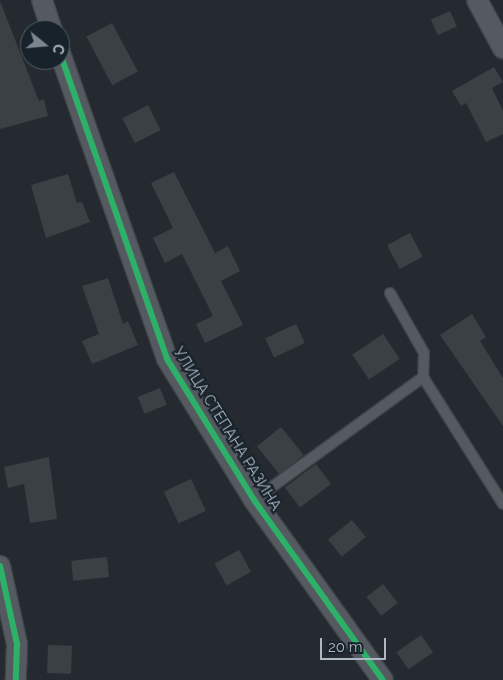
<!DOCTYPE html>
<meta charset="utf-8">
<style>
body{margin:0}
#map{position:relative;width:503px;height:680px;overflow:hidden;background:#242a30;font-family:Raleway,sans-serif}
div>[style]{position:absolute}
.building>*{inset:0;background:#3b4045;transform-origin:0 0}
.roads{filter:drop-shadow(1px 0 #404449) drop-shadow(-1px 0 #404449) drop-shadow(0 1px #404449) drop-shadow(0 -1px #404449)}
.service>*{height:10px;margin:-5px;padding:0 5px;transform-origin:5px;border-radius:5px;background:#545a5f}
.minor>*{height:20px;margin:-10px;padding:0 10px;transform-origin:10px;border-radius:10px;background:#545a5f}
.cycleway>*{height:6px;margin:-3px;padding:0 3px;transform-origin:3px;border-radius:3px;background:#2db169}
span{translate:-50% -50%;white-space:nowrap;text-align:center;line-height:1.15;-webkit-text-stroke:4.5px #18222a;paint-order:stroke}
.street-label{font-size:15px;color:#acb8c3}
.north{position:absolute;left:20px;top:20px;width:50px;height:50px;box-sizing:border-box;background:#18222a;border:1px solid #535e67;border-radius:50%;rotate:107deg;font-size:14px;font-weight:700;line-height:20px;text-align:center;color:#acb8c3}
.north::after{content:'';display:block;margin:auto;width:18px;height:22px;background:#7c8690;clip-path:polygon(50% 0,100% 100%,50% 72%,0 100%)}
.scale{position:absolute;left:320px;top:638px;width:66px;height:22px;box-sizing:border-box;border:2px solid #acb8c3;border-top:0;padding-left:6px;font-size:15px;line-height:18px;white-space:nowrap;color:#acb8c3;-webkit-text-stroke:4px #18222a;paint-order:stroke}
</style>
<div id="map">
<div class="building">
<div style="clip-path:polygon(0 1px,39px 101px,44px 99px,48px 116px,0 129px)"></div>
<div style="left:450px;top:11px;width:17px;height:21px;rotate:66deg"></div>
<div style="left:112px;top:23px;width:55px;height:29px;rotate:62deg"></div>
<div style="clip-path:polygon(494px 67px,503px 82px,492px 88px,503px 111px,503px 134px,486px 142px,466px 103px,461px 106px,452px 91px)"></div>
<div style="left:148px;top:105px;width:28px;height:29px;rotate:63deg"></div>
<div style="clip-path:polygon(174px 172px,215px 253px,228px 246px,240px 271px,221px 281px,243px 325px,205px 343px,196px 324px,213px 316px,182px 254px,165px 263px,153px 238px,173px 228px,151px 183px)"></div>
<div style="clip-path:polygon(68px 174px,77px 203px,82px 202px,90px 222px,46px 238px,31px 185px)"></div>
<div style="left:410px;top:233px;width:27px;height:26px;rotate:62deg"></div>
<div style="clip-path:polygon(108px 278px,123px 324px,128px 321px,138px 345px,92px 364px,82px 341px,99px 334px,82px 286px)"></div>
<div style="clip-path:polygon(472px 314px,486px 337px,480px 341px,503px 378px,503px 426px,440px 335px)"></div>
<div style="left:296px;top:324px;width:21px;height:34px;rotate:65deg"></div>
<div style="left:383px;top:334px;width:30px;height:37px;rotate:56deg"></div>
<div style="left:160px;top:388px;width:18px;height:24px;rotate:68deg"></div>
<div style="left:281px;top:427px;width:36px;height:31px;rotate:51deg"></div>
<div style="clip-path:polygon(49px 457px,57px 519px,30px 523px,24px 484px,8px 488px,4px 467px)"></div>
<div style="left:316px;top:464px;width:25px;height:39px;rotate:53deg"></div>
<div style="left:191px;top:479px;width:35px;height:30px;rotate:65deg"></div>
<div style="left:352px;top:520px;width:22px;height:31px;rotate:51deg"></div>
<div style="left:239px;top:550px;width:25px;height:28px;rotate:61deg"></div>
<div style="left:107px;top:557px;width:20px;height:36px;rotate:84deg"></div>
<div style="left:383px;top:584px;width:24px;height:21px;rotate:52deg"></div>
<div style="left:421px;top:635px;width:21px;height:30px;rotate:55deg"></div>
<div style="left:48px;top:645px;width:24px;height:28px;rotate:2deg"></div>
</div>
<div class="roads">
<div class="service">
<div style="left:390px;top:293px;width:69px;rotate:60.5deg"></div>
<div style="left:424px;top:353px;width:24px;rotate:92deg"></div>
<div style="left:254px;top:500px;width:209px;rotate:-36deg"></div>
<div style="left:423px;top:377px;width:150px;rotate:57.8deg"></div>
</div>
<div class="minor">
<div style="left:42px;top:0;width:32px;rotate:72deg"></div>
<div style="left:477px;top:0;width:55px;rotate:61.6deg"></div>
<div style="left:60px;top:53px;width:324px;rotate:70.7deg"></div>
<div style="left:167px;top:359px;width:166px;rotate:58.3deg"></div>
<div style="left:254px;top:500px;width:221px;rotate:54.4deg"></div>
<div style="left:0;top:566px;width:80px;rotate:77.7deg"></div>
<div style="left:17px;top:644px;width:36px;rotate:92deg"></div>
</div>
</div>
<div class="cycleway">
<div style="left:60px;top:53px;width:324px;rotate:70.7deg"></div>
<div style="left:167px;top:359px;width:166px;rotate:58.3deg"></div>
<div style="left:254px;top:500px;width:221px;rotate:54.4deg"></div>
<div style="left:0;top:566px;width:80px;rotate:77.7deg"></div>
<div style="left:17px;top:644px;width:36px;rotate:92deg"></div>
</div>
<div class="street-label">
<span style="left:227px;top:429px;rotate:58deg">УЛИЦА СТЕПАНА РАЗИНА</span>
</div>
<div class="north">С</div>
<div class="scale">20 m</div>
</div>
